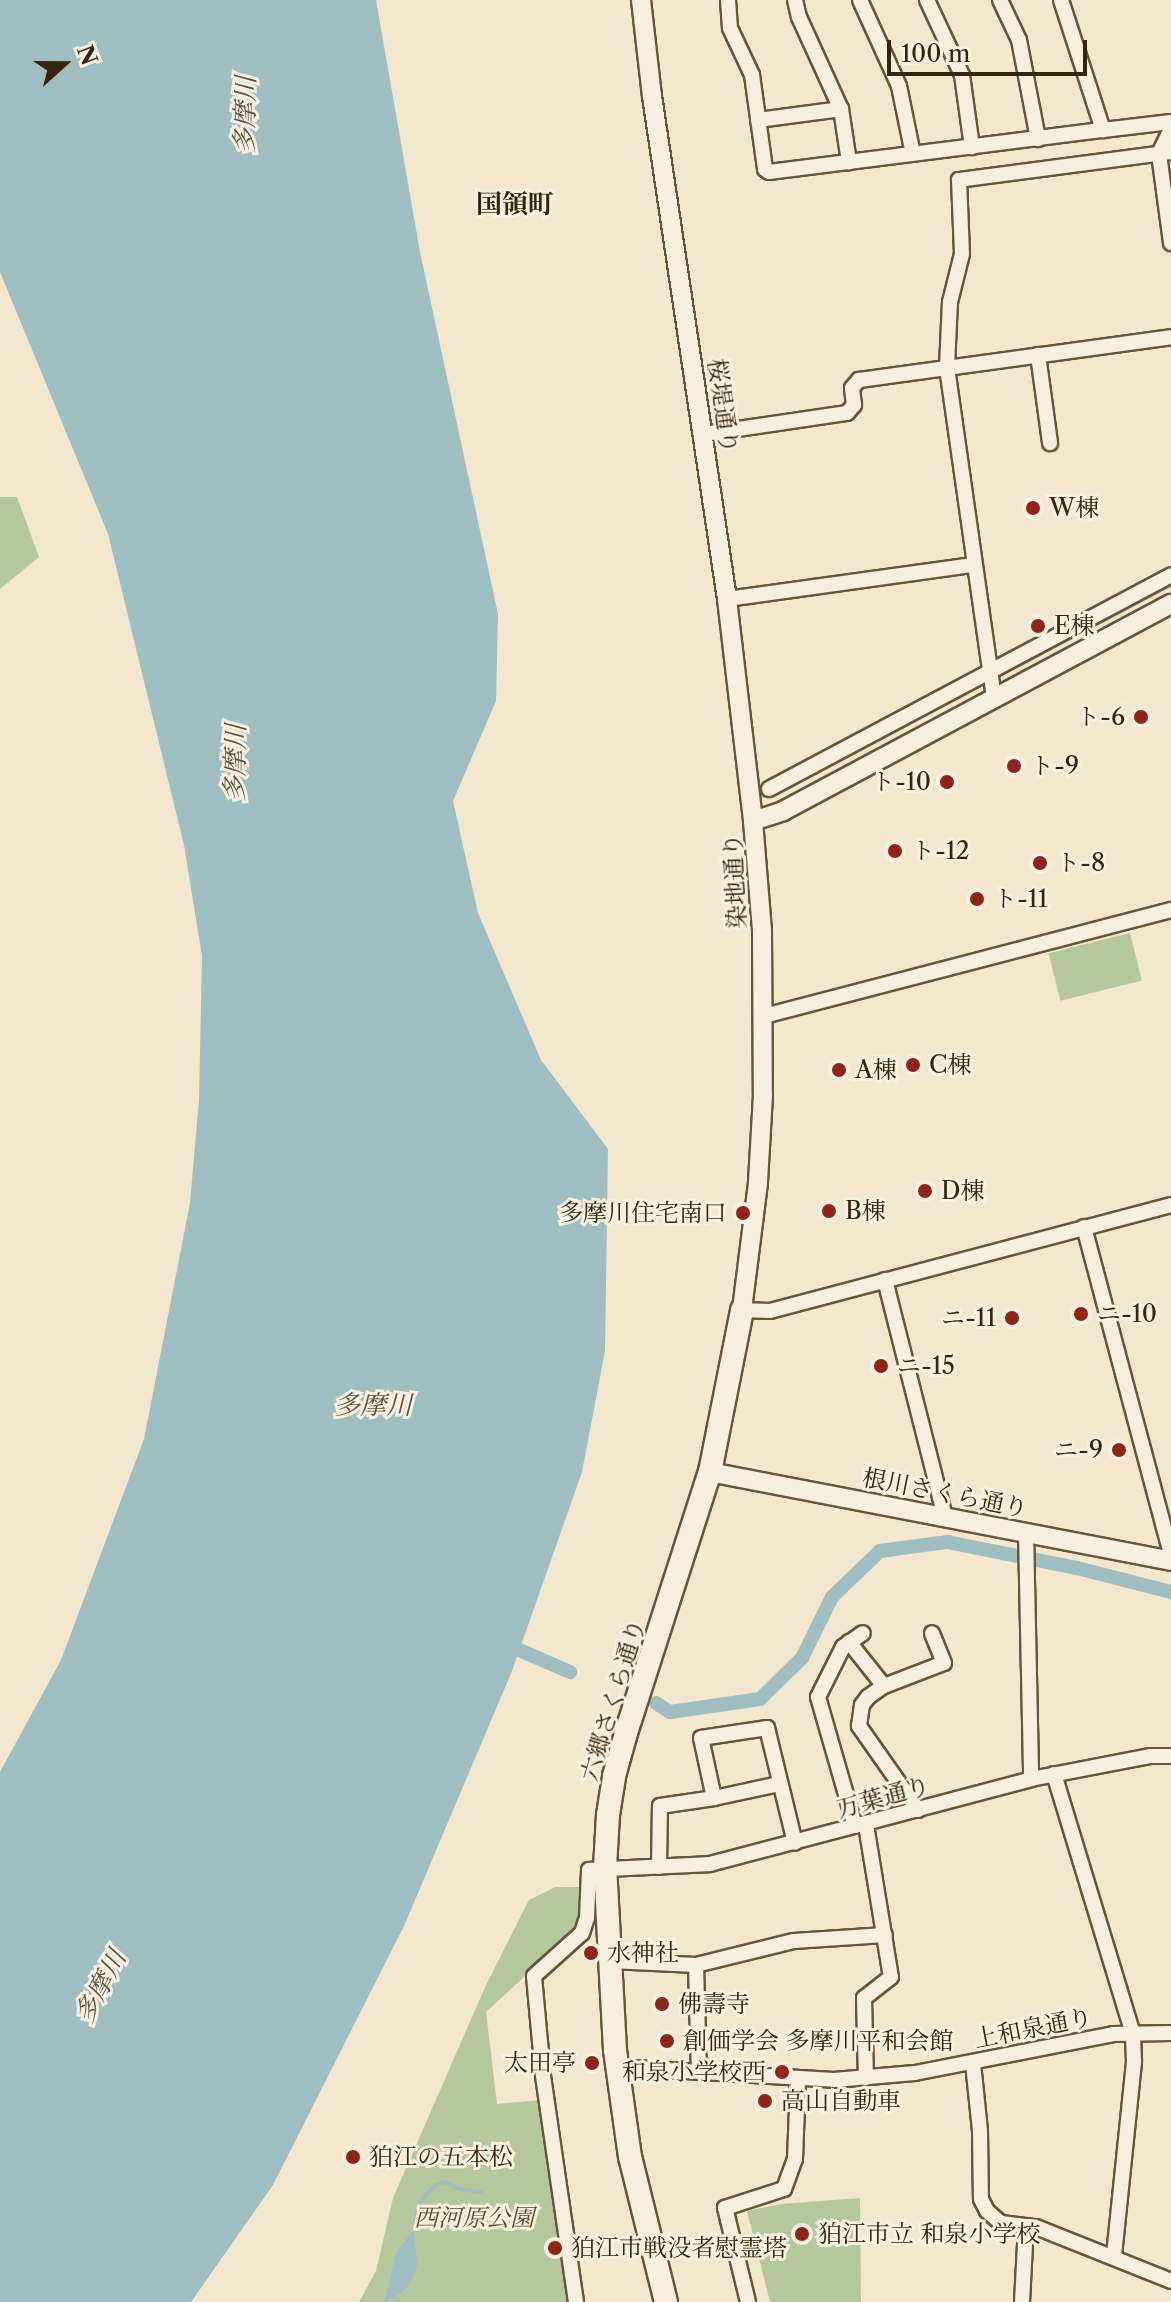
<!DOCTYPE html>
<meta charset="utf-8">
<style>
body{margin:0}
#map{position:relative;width:1171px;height:2302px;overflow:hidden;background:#f3e7ce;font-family:"Libre Caslon Text","Noto Serif JP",serif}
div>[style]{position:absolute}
.green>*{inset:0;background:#b5c79d;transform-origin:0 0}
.water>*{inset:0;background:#9fbec1}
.stream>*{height:4px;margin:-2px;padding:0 2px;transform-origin:2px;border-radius:2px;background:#9fbec1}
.canal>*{height:14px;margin:-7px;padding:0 7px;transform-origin:7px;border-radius:7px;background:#9fbec1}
.roads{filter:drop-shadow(2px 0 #67553a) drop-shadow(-2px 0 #67553a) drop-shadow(0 2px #67553a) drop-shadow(0 -2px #67553a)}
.minor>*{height:14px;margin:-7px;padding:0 7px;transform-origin:7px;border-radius:7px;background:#f7efdf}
.tertiary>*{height:18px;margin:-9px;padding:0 9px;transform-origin:9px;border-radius:9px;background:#f7efdf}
.secondary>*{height:22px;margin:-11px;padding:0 11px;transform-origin:11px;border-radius:11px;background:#f7efdf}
.dots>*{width:22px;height:22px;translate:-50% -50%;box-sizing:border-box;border:4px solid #f7efdf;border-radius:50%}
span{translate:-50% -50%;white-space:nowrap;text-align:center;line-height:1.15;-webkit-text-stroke:6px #f7efdf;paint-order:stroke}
.street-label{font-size:24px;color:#382409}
.poi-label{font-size:24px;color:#382409}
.left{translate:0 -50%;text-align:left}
.right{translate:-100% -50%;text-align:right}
.park-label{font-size:24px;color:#574d2e;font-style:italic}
.water-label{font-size:26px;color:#575240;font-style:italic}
.neighbourhood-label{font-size:26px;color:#382409;font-weight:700}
.north{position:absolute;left:24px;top:24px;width:80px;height:80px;-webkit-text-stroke:6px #f7efdf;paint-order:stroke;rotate:69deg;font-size:22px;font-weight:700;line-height:32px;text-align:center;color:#382409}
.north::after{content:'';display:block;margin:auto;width:28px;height:36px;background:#382409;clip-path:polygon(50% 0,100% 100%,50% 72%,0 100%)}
.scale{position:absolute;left:887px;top:40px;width:200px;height:36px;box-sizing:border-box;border:4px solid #382409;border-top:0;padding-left:10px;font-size:24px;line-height:28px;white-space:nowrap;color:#382409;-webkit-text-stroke:6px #f7efdf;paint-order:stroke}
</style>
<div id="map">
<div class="green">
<div style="clip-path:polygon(0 497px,17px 497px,39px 557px,0 589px)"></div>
<div style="clip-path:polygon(1171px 580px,1171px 587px,995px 680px,996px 674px)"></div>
<div style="left:1130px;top:933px;width:49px;height:84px;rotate:76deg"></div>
<div style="clip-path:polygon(555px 1887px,579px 1887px,581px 1920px,574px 1931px,486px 2012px,497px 2104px,541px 2100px,569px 2302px,359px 2302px,376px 2271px,393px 2198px,486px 1985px,529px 1900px)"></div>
<div style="clip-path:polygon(860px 2198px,861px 2302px,770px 2302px,747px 2211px,781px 2204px)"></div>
</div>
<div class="water">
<div style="clip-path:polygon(0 0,376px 0,420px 252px,498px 614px,496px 701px,453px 801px,478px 913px,541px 1060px,608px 1149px,605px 1351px,582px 1472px,512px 1671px,404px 1926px,273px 2185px,191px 2302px,0 2302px,0 1772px,61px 1660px,144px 1439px,190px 1203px,199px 1100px,202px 956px,184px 845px,108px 534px,0 272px)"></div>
<div style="clip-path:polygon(414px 2229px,417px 2266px,412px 2280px,403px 2292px,385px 2302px,396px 2253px)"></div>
</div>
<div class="stream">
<div style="left:414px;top:2229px;width:26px;rotate:-79deg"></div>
<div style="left:419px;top:2203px;width:24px;rotate:-48deg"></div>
<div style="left:435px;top:2185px;width:10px;rotate:-17deg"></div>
<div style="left:445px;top:2182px;width:16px;rotate:27deg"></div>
<div style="left:459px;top:2189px;width:22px;rotate:8deg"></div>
</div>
<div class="canal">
<div style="left:517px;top:1649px;width:58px;rotate:23.5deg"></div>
<div style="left:656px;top:1703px;width:17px;rotate:33deg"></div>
<div style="left:670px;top:1712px;width:91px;rotate:-8.2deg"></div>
<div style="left:760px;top:1699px;width:59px;rotate:-44.3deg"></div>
<div style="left:802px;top:1658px;width:68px;rotate:-63.8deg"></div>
<div style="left:832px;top:1597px;width:66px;rotate:-43.8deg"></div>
<div style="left:880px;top:1551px;width:68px;rotate:-7.7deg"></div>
<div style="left:947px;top:1542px;width:133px;rotate:11.3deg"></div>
<div style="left:1077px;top:1568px;width:97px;rotate:14.3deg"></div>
</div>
<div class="roads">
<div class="minor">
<div style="left:728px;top:0;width:28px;rotate:86deg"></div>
<div style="left:730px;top:28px;width:52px;rotate:64.9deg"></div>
<div style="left:752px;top:75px;width:95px;rotate:82.1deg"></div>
<div style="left:765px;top:169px;width:5px;rotate:37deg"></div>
<div style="left:769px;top:172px;width:337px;rotate:-7.2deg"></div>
<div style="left:795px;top:0;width:17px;rotate:77deg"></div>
<div style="left:799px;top:17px;width:101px;rotate:65.5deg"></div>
<div style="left:841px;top:109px;width:54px;rotate:81.4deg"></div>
<div style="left:860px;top:0;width:94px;rotate:65.6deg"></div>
<div style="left:899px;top:86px;width:69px;rotate:78.4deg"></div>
<div style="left:927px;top:0;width:83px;rotate:65deg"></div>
<div style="left:962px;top:75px;width:73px;rotate:82.1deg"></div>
<div style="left:1000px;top:0;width:44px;rotate:64.6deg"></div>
<div style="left:1019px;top:40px;width:101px;rotate:79.1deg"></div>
<div style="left:1061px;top:0;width:137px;rotate:72.1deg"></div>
<div style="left:1103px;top:130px;width:68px;rotate:-6.7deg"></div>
<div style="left:758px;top:120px;width:84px;rotate:-7.5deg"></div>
<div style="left:1171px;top:129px;width:28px;rotate:116deg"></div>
<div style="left:1159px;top:154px;width:90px;rotate:82.3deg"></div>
<div style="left:1038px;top:355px;width:89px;rotate:82.2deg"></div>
<div style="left:704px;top:434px;width:145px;rotate:-8.4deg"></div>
<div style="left:847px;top:413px;width:11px;rotate:-49deg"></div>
<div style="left:854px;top:405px;width:17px;rotate:-97deg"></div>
<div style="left:852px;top:388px;width:11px;rotate:-49deg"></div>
<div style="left:859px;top:380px;width:315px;rotate:-7.8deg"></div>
<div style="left:727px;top:599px;width:247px;rotate:-7.9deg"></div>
<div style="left:994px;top:698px;width:334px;rotate:-98.1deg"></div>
<div style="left:947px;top:367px;width:65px;rotate:-87.4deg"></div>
<div style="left:950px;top:302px;width:49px;rotate:-76deg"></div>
<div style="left:962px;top:254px;width:74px;rotate:-92.3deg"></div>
<div style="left:959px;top:180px;width:214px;rotate:-7.5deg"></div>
<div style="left:769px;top:789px;width:455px;rotate:-28deg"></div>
<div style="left:764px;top:1016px;width:421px;rotate:-14.6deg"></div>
<div style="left:1084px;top:1227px;width:339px;rotate:75.1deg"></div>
<div style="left:885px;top:1280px;width:244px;rotate:75.8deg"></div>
<div style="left:742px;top:1310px;width:28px;rotate:2deg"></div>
<div style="left:770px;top:1311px;width:415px;rotate:-14.8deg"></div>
<div style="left:1026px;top:1532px;width:247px;rotate:88.8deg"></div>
<div style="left:849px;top:1642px;width:56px;rotate:51.5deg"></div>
<div style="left:1054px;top:1774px;width:272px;rotate:73.1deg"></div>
<div style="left:1133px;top:2034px;width:28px;rotate:88deg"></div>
<div style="left:1134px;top:2062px;width:196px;rotate:95.9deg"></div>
<div style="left:714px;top:1798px;width:66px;rotate:-12.2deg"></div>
<div style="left:918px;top:1810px;width:103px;rotate:-125.1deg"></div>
<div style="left:859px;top:1726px;width:21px;rotate:-82deg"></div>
<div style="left:862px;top:1705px;width:10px;rotate:-53deg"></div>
<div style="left:868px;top:1697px;width:19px;rotate:-35deg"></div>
<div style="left:884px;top:1686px;width:64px;rotate:-21deg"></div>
<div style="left:944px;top:1663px;width:32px;rotate:-112deg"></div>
<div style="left:866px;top:1825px;width:154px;rotate:80.7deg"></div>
<div style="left:891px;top:1977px;width:34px;rotate:142deg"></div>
<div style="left:864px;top:1998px;width:80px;rotate:88.6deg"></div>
<div style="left:855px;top:1826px;width:134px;rotate:-106deg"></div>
<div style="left:818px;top:1697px;width:56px;rotate:-63.4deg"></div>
<div style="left:843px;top:1647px;width:24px;rotate:-35deg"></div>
<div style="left:659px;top:1867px;width:61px;rotate:-89.1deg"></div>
<div style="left:660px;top:1806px;width:55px;rotate:-8.4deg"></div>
<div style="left:714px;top:1798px;width:61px;rotate:-102.2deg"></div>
<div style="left:701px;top:1738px;width:67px;rotate:-8.6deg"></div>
<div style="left:767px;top:1728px;width:118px;rotate:76.3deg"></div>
<div style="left:610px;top:1961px;width:86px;rotate:2.7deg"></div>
<div style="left:696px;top:1965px;width:101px;rotate:-13.8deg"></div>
<div style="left:794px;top:1941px;width:91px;rotate:-3.8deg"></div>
<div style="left:696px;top:1965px;width:107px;rotate:88.4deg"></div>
<div style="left:973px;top:2063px;width:68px;rotate:84.1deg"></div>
<div style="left:980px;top:2131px;width:68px;rotate:89.2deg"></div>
<div style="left:981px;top:2199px;width:13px;rotate:63deg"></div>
<div style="left:987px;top:2211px;width:18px;rotate:41deg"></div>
<div style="left:1001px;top:2223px;width:35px;rotate:7deg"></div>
<div style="left:1036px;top:2227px;width:145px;rotate:21.8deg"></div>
<div style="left:617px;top:2067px;width:217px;rotate:3.4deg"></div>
<div style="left:834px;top:2080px;width:81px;rotate:-4.9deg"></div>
<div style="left:915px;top:2073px;width:202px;rotate:-11.1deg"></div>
<div style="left:1113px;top:2034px;width:58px;rotate:-1deg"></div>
<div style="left:576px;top:2302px;width:229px;rotate:-98.3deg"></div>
<div style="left:543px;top:2075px;width:99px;rotate:-95.2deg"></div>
<div style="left:534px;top:1976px;width:64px;rotate:-41.9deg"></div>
<div style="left:582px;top:1933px;width:16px;rotate:-72deg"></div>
<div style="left:587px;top:1918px;width:48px;rotate:-87.6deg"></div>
<div style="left:589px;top:1870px;width:121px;rotate:-2.8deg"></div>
<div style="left:710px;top:1864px;width:332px;rotate:-14.8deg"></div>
<div style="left:1031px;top:1779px;width:122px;rotate:-10.9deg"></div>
<div style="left:1151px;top:1756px;width:20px"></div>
<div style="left:748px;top:2302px;width:97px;rotate:-103.7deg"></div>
<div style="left:725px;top:2208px;width:62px;rotate:-17.9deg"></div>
<div style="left:784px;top:2189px;width:32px;rotate:-70deg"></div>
<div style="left:795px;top:2159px;width:79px;rotate:-87.8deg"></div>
<div style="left:1022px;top:2302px;width:76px;rotate:-87deg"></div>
</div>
<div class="tertiary">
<div style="left:641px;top:0;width:97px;rotate:83.5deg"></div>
<div style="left:652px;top:96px;width:509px;rotate:81.52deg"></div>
<div style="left:727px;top:599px;width:224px;rotate:83.3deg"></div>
<div style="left:753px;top:821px;width:109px;rotate:85.3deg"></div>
<div style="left:762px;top:930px;width:165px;rotate:89.7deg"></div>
<div style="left:763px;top:1095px;width:88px;rotate:93.3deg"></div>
<div style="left:758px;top:1183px;width:128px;rotate:97.2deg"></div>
<div style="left:753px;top:821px;width:32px;rotate:-18deg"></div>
<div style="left:783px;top:811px;width:440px;rotate:-28.1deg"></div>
<div style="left:710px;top:1472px;width:470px;rotate:10.9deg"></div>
</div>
<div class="secondary">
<div style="left:666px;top:2302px;width:149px;rotate:-103.9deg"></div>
<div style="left:630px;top:2157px;width:108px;rotate:-98deg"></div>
<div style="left:615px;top:2050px;width:182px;rotate:-93.1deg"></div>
<div style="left:605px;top:1868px;width:53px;rotate:-86.8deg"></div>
<div style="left:608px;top:1815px;width:39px;rotate:-81deg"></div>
<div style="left:614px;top:1776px;width:45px;rotate:-74.4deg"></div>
<div style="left:626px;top:1733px;width:274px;rotate:-72.2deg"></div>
<div style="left:710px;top:1472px;width:165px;rotate:-78.8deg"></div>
</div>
</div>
<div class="dots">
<div style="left:1033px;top:508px;background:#8f2418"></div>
<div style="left:1038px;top:626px;background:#8f2418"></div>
<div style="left:1141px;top:717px;background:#8f2418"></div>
<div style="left:1014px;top:766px;background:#8f2418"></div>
<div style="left:947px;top:782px;background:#8f2418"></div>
<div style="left:895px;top:851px;background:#8f2418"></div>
<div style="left:1040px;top:863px;background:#8f2418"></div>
<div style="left:977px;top:899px;background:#8f2418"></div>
<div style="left:913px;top:1065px;background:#8f2418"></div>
<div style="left:839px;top:1070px;background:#8f2418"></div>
<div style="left:925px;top:1191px;background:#8f2418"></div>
<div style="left:829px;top:1211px;background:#8f2418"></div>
<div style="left:743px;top:1213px;background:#8f2418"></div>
<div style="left:1081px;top:1314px;background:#8f2418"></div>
<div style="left:1012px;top:1318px;background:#8f2418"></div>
<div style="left:881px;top:1366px;background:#8f2418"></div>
<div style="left:1119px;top:1450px;background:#8f2418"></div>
<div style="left:591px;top:1953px;background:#8f2418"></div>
<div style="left:662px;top:2004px;background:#8f2418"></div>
<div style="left:667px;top:2041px;background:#8f2418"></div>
<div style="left:592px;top:2063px;background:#8f2418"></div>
<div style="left:782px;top:2072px;background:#8f2418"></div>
<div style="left:765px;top:2101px;background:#8f2418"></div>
<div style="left:353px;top:2157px;background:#8f2418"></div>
<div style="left:802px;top:2234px;background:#8f2418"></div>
<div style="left:555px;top:2248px;background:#8f2418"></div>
</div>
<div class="street-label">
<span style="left:723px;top:406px;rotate:82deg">桜堤通り</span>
<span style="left:735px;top:881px;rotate:-93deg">染地通り</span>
<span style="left:945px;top:1493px;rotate:11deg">根川さくら通り</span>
<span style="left:613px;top:1700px;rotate:-73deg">六郷さくら通り</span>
<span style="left:883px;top:1797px;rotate:-15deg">万葉通り</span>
<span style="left:1033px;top:2028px;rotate:-11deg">上和泉通り</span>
</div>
<div class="poi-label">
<span class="left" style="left:1049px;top:508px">W棟</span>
<span class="left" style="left:1054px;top:626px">E棟</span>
<span class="right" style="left:1125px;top:717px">ト-6</span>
<span class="left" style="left:1030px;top:766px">ト-9</span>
<span class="right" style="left:931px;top:782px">ト-10</span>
<span class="left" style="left:911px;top:851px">ト-12</span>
<span class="left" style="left:1056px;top:863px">ト-8</span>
<span class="left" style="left:993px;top:899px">ト-11</span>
<span class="left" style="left:929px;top:1065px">C棟</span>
<span class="left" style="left:855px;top:1070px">A棟</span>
<span class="left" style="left:941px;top:1191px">D棟</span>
<span class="left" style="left:845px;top:1211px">B棟</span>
<span class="right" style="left:727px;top:1213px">多摩川住宅南口</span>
<span class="left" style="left:1097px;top:1314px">ニ-10</span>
<span class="right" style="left:996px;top:1318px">ニ-11</span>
<span class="left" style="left:897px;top:1366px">ニ-15</span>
<span class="right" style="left:1103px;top:1450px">ニ-9</span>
<span class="left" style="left:607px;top:1953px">水神社</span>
<span class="left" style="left:678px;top:2004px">佛壽寺</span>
<span class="left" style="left:683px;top:2041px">創価学会 多摩川平和会館</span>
<span class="right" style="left:576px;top:2063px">太田亭</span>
<span class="right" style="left:766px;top:2072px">和泉小学校西</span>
<span class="left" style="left:781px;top:2101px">高山自動車</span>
<span class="left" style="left:369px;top:2157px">狛江の五本松</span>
<span class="left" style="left:818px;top:2234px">狛江市立 和泉小学校</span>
<span class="left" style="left:571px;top:2248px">狛江市戦没者慰霊塔</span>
</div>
<div class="park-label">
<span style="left:474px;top:2218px">西河原公園</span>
</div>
<div class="water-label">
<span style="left:246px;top:115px;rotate:-89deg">多摩川</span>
<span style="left:236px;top:763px;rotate:-89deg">多摩川</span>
<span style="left:373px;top:1406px">多摩川</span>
<span style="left:101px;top:1987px;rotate:-62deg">多摩川</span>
</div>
<div class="neighbourhood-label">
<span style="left:515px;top:205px">国領町</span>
</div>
<div class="north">N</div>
<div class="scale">100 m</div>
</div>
